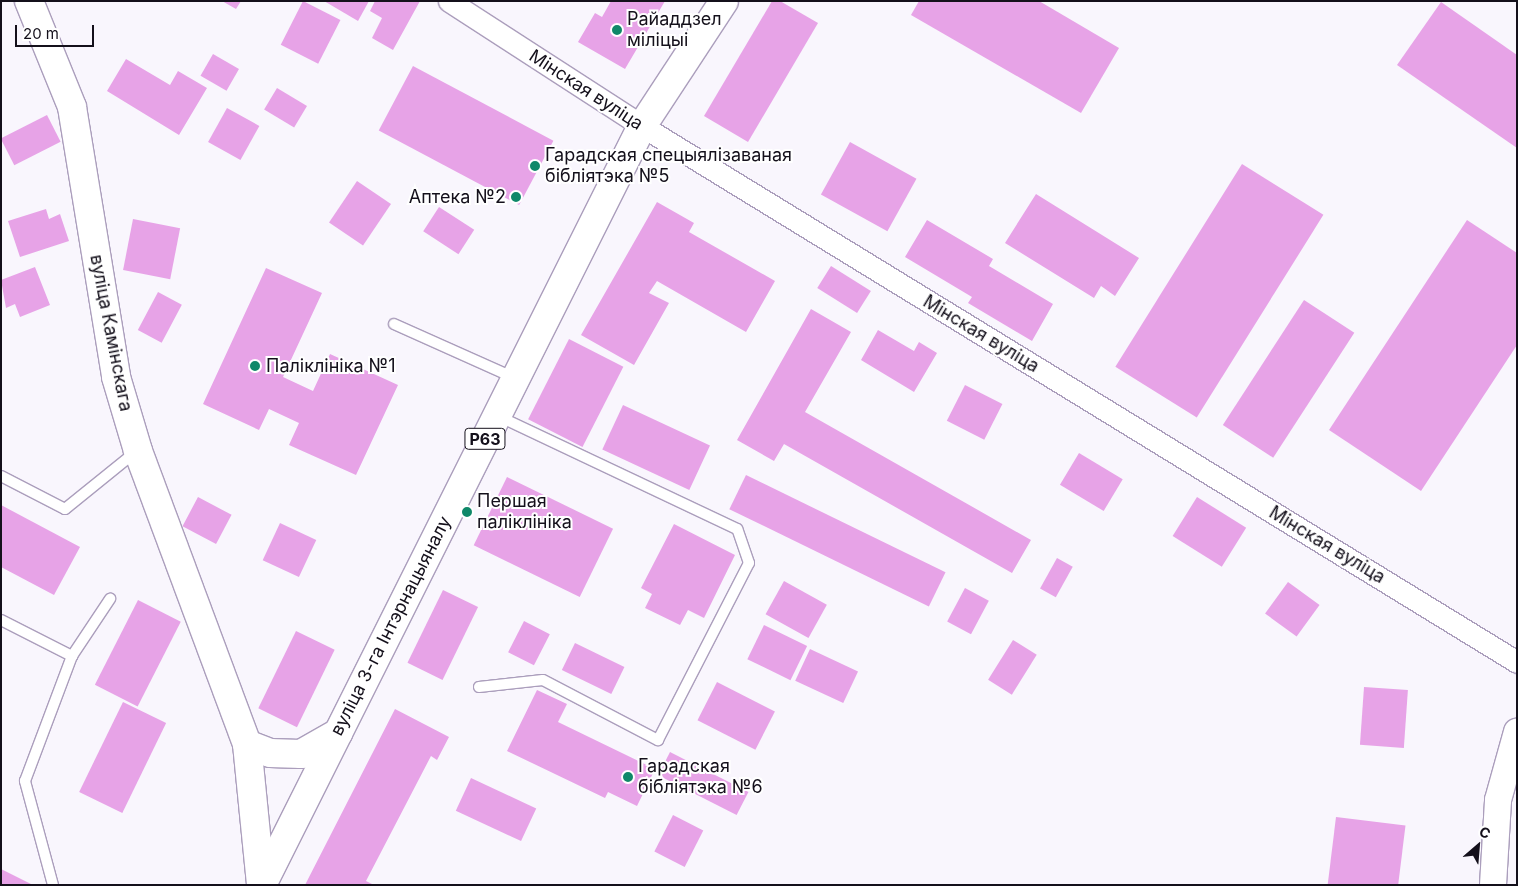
<!DOCTYPE html>
<meta charset="utf-8">
<style>
body{margin:0}
#map{position:relative;width:1518px;height:886px;overflow:hidden;background:#f9f6fd;font-family:Inter,sans-serif}
div>[style]{position:absolute}
.building>*{inset:0;background:#e7a3e7;transform-origin:0 0}
.roads{filter:drop-shadow(1px 0 #ab9ebc) drop-shadow(-1px 0 #ab9ebc) drop-shadow(0 1px #ab9ebc) drop-shadow(0 -1px #ab9ebc)}
.service>*{height:10px;margin:-5px;padding:0 5px;transform-origin:5px;border-radius:5px;background:#fff}
.minor>*{height:21px;margin:-10.5px;padding:0 10.5px;transform-origin:10.5px;border-radius:10.5px;background:#fff}
.tertiary>*{height:26px;margin:-13px;padding:0 13px;transform-origin:13px;border-radius:13px;background:#fff}
.primary>*{height:28px;margin:-14px;padding:0 14px;transform-origin:14px;border-radius:14px;background:#fff}
.dots>*{width:14px;height:14px;translate:-50% -50%;box-sizing:border-box;border:2px solid #fff;border-radius:50%}
span{translate:-50% -50%;white-space:nowrap;text-align:center;line-height:1.15;-webkit-text-stroke:4px #fff;paint-order:stroke}
.shield-label span{padding:1px 4px;background:#fff;border:1px solid;border-radius:4px;-webkit-text-stroke-width:0}
.shield-label{font-size:16px;color:#14101b;font-weight:700}
.poi-label{font-size:18px;color:#14101b}
.left{translate:0 -50%;text-align:left}
.right{translate:-100% -50%;text-align:right}
.street-label{font-size:18px;color:#14101b}
.frame{position:absolute;inset:0;border:2px solid #14101b;pointer-events:none}
.north{position:absolute;left:1453px;top:821px;width:50px;height:50px;-webkit-text-stroke:4px #fff;paint-order:stroke;rotate:27deg;font-size:14px;font-weight:700;line-height:20px;text-align:center;color:#14101b}
.north::after{content:'';display:block;margin:auto;width:18px;height:22px;background:#14101b;clip-path:polygon(50% 0,100% 100%,50% 72%,0 100%)}
.scale{position:absolute;left:15px;top:25px;width:79px;height:22px;box-sizing:border-box;border:2px solid #14101b;border-top:0;padding-left:6px;font-size:15px;line-height:18px;white-space:nowrap;color:#14101b;-webkit-text-stroke:4px #fff;paint-order:stroke}
</style>
<div id="map">
<div class="building">
<div style="clip-path:polygon(222px 1px,241px 1px,236px 9px)"></div>
<div style="left:303px;top:1px;width:42px;height:49px;rotate:27deg"></div>
<div style="clip-path:polygon(324px 1px,369px 1px,358px 21px)"></div>
<div style="clip-path:polygon(375px 1px,420px 1px,393px 50px,372px 38px,382px 18px,370px 11px)"></div>
<div style="clip-path:polygon(611px 1px,665px 1px,625px 69px,578px 42px,595px 13px,602px 17px)"></div>
<div style="clip-path:polygon(772px 1px,780px 1px,818px 23px,748px 142px,704px 116px)"></div>
<div style="clip-path:polygon(919px 1px,1039px 1px,1119px 48px,1081px 113px,911px 15px)"></div>
<div style="clip-path:polygon(1441px 2px,1517px 55px,1517px 148px,1397px 65px)"></div>
<div style="left:213px;top:54px;width:30px;height:25px;rotate:30deg"></div>
<div style="clip-path:polygon(126px 59px,170px 85px,178px 71px,207px 88px,179px 135px,107px 91px)"></div>
<div style="left:413px;top:66px;width:159px;height:73px;rotate:28deg"></div>
<div style="left:277px;top:88px;width:35px;height:25px;rotate:31deg"></div>
<div style="left:227px;top:108px;width:37px;height:39px;rotate:29deg"></div>
<div style="left:47px;top:115px;width:30px;height:52px;rotate:63deg"></div>
<div style="left:850px;top:142px;width:76px;height:60px;rotate:29deg"></div>
<div style="left:1242px;top:164px;width:96px;height:239px;rotate:32deg"></div>
<div style="left:357px;top:181px;width:41px;height:50px;rotate:34deg"></div>
<div style="clip-path:polygon(1036px 194px,1139px 258px,1115px 296px,1101px 286px,1094px 298px,1005px 243px)"></div>
<div style="clip-path:polygon(657px 202px,694px 223px,689px 232px,775px 281px,746px 332px,657px 281px,649px 293px,669px 303px,634px 365px,581px 335px)"></div>
<div style="left:439px;top:207px;width:42px;height:29px;rotate:33deg"></div>
<div style="clip-path:polygon(46px 209px,49px 219px,60px 214px,69px 241px,20px 257px,8px 221px)"></div>
<div style="left:133px;top:219px;width:48px;height:52px;rotate:11deg"></div>
<div style="clip-path:polygon(927px 220px,993px 259px,989px 266px,1053px 304px,1032px 341px,968px 303px,972px 297px,905px 257px)"></div>
<div style="clip-path:polygon(1467px 220px,1517px 253px,1517px 345px,1421px 491px,1329px 430px)"></div>
<div style="left:831px;top:266px;width:47px;height:26px;rotate:32deg"></div>
<div style="clip-path:polygon(35px 267px,50px 305px,20px 317px,15px 304px,6px 308px,1px 280px)"></div>
<div style="clip-path:polygon(266px 268px,322px 293px,283px 377px,313px 391px,330px 354px,398px 385px,356px 475px,289px 445px,299px 423px,269px 409px,259px 430px,203px 404px)"></div>
<div style="left:158px;top:292px;width:27px;height:43px;rotate:28deg"></div>
<div style="left:1304px;top:300px;width:60px;height:149px;rotate:33deg"></div>
<div style="clip-path:polygon(811px 309px,851px 332px,805px 412px,1031px 540px,1012px 573px,784px 444px,774px 461px,737px 440px)"></div>
<div style="clip-path:polygon(878px 330px,914px 351px,919px 342px,937px 353px,914px 392px,861px 360px)"></div>
<div style="left:569px;top:339px;width:61px;height:90px;rotate:27deg"></div>
<div style="left:965px;top:385px;width:42px;height:40px;rotate:27deg"></div>
<div style="left:623px;top:405px;width:96px;height:49px;rotate:25deg"></div>
<div style="left:1079px;top:453px;width:51px;height:37px;rotate:31deg"></div>
<div style="left:746px;top:475px;width:222px;height:38px;rotate:26deg"></div>
<div style="left:507px;top:477px;width:118px;height:76px;rotate:26deg"></div>
<div style="left:198px;top:497px;width:38px;height:33px;rotate:28deg"></div>
<div style="left:1197px;top:497px;width:58px;height:46px;rotate:32deg"></div>
<div style="clip-path:polygon(1px 505px,80px 547px,54px 595px,1px 567px)"></div>
<div style="left:280px;top:523px;width:40px;height:41px;rotate:25deg"></div>
<div style="clip-path:polygon(674px 524px,735px 555px,704px 618px,688px 610px,680px 625px,645px 608px,652px 594px,641px 588px)"></div>
<div style="left:1057px;top:558px;width:18px;height:35px;rotate:29deg"></div>
<div style="left:784px;top:581px;width:49px;height:38px;rotate:29deg"></div>
<div style="left:1288px;top:582px;width:39px;height:39px;rotate:36deg"></div>
<div style="left:965px;top:588px;width:27px;height:38px;rotate:28deg"></div>
<div style="left:443px;top:590px;width:39px;height:81px;rotate:26deg"></div>
<div style="left:138px;top:600px;width:48px;height:95px;rotate:27deg"></div>
<div style="left:524px;top:621px;width:29px;height:35px;rotate:27deg"></div>
<div style="left:764px;top:625px;width:48px;height:38px;rotate:26deg"></div>
<div style="left:296px;top:631px;width:43px;height:86px;rotate:26deg"></div>
<div style="left:1013px;top:640px;width:28px;height:47px;rotate:32deg"></div>
<div style="left:575px;top:643px;width:55px;height:30px;rotate:26deg"></div>
<div style="left:810px;top:649px;width:53px;height:35px;rotate:25deg"></div>
<div style="left:717px;top:682px;width:65px;height:43px;rotate:27deg"></div>
<div style="left:1364px;top:687px;width:44px;height:58px;rotate:4deg"></div>
<div style="clip-path:polygon(537px 690px,567px 704px,558px 722px,655px 769px,637px 806px,608px 792px,605px 798px,507px 751px)"></div>
<div style="left:123px;top:702px;width:48px;height:100px;rotate:26deg"></div>
<div style="clip-path:polygon(395px 709px,449px 737px,437px 760px,431px 756px,366px 881px,374px 885px,305px 885px)"></div>
<div style="left:670px;top:752px;width:88px;height:26px;rotate:27deg"></div>
<div style="left:471px;top:778px;width:72px;height:36px;rotate:25deg"></div>
<div style="left:673px;top:815px;width:34px;height:41px;rotate:27deg"></div>
<div style="left:1336px;top:817px;width:70px;height:68px;rotate:7deg"></div>
<div style="clip-path:polygon(1px 869px,33px 885px,1px 885px)"></div>
</div>
<div class="roads">
<div class="service">
<div style="left:394px;top:324px;width:133px;rotate:24.1deg"></div>
<div style="left:1px;top:476px;width:72px;rotate:27.3deg"></div>
<div style="left:65px;top:509px;width:92px;rotate:-38.9deg"></div>
<div style="left:1px;top:620px;width:80px;rotate:26.9deg"></div>
<div style="left:72px;top:656px;width:69px;rotate:-56.3deg"></div>
<div style="left:479px;top:687px;width:64px;rotate:-6.2deg"></div>
<div style="left:543px;top:680px;width:130px;rotate:27.6deg"></div>
<div style="left:658px;top:740px;width:199px;rotate:-62.8deg"></div>
<div style="left:749px;top:563px;width:36px;rotate:-109deg"></div>
<div style="left:737px;top:529px;width:264px;rotate:-154.7deg"></div>
<div style="left:53px;top:885px;width:108px;rotate:-105.1deg"></div>
<div style="left:25px;top:781px;width:134px;rotate:-69.4deg"></div>
</div>
<div class="minor">
<div style="left:449px;top:1px;width:230px;rotate:32.9deg"></div>
<div style="left:642px;top:126px;width:1026px;rotate:31.49deg"></div>
</div>
<div class="tertiary">
<div style="left:1493px;top:885px;width:85px;rotate:-86.6deg"></div>
<div style="left:1498px;top:800px;width:71px;rotate:-74.4deg"></div>
</div>
<div class="primary">
<div style="left:29px;top:1px;width:114px;rotate:67.9deg"></div>
<div style="left:72px;top:107px;width:274px;rotate:80.7deg"></div>
<div style="left:116px;top:377px;width:77px;rotate:73.4deg"></div>
<div style="left:138px;top:451px;width:313px;rotate:69.6deg"></div>
<div style="left:247px;top:744px;width:142px;rotate:84.3deg"></div>
<div style="left:247px;top:744px;width:25px;rotate:21deg"></div>
<div style="left:270px;top:753px;width:31px;rotate:2deg"></div>
<div style="left:301px;top:754px;width:43px;rotate:-29.6deg"></div>
<div style="left:262px;top:885px;width:849px;rotate:-63.4deg"></div>
<div style="left:642px;top:126px;width:149px;rotate:-56.7deg"></div>
</div>
</div>
<div class="dots">
<div style="left:617px;top:30px;background:#0f8869"></div>
<div style="left:535px;top:166px;background:#0f8869"></div>
<div style="left:516px;top:197px;background:#0f8869"></div>
<div style="left:255px;top:366px;background:#0f8869"></div>
<div style="left:467px;top:512px;background:#0f8869"></div>
<div style="left:628px;top:777px;background:#0f8869"></div>
</div>
<div class="shield-label">
<span style="left:485px;top:439px">Р63</span>
</div>
<div class="poi-label">
<span class="left" style="left:627px;top:30px">Райаддзел<br>міліцыі</span>
<span class="left" style="left:545px;top:166px">Гарадская спецыялізаваная<br>бібліятэка №5</span>
<span class="right" style="left:506px;top:197px">Аптека №2</span>
<span class="left" style="left:266px;top:366px">Паліклініка №1</span>
<span class="left" style="left:477px;top:512px">Першая<br>паліклініка</span>
<span class="left" style="left:638px;top:777px">Гарадская<br>бібліятэка №6</span>
</div>
<div class="street-label">
<span style="left:586px;top:90px;rotate:33deg">Мінская вуліца</span>
<span style="left:111px;top:333px;rotate:79deg">вуліца Камінскага</span>
<span style="left:981px;top:334px;rotate:31deg">Мінская вуліца</span>
<span style="left:1327px;top:545px;rotate:31deg">Мінская вуліца</span>
<span style="left:391px;top:626px;rotate:-63deg">вуліца 3-га Інтэрнацыяналу</span>
</div>
<div class="frame"></div>
<div class="north">С</div>
<div class="scale">20 m</div>
</div>
